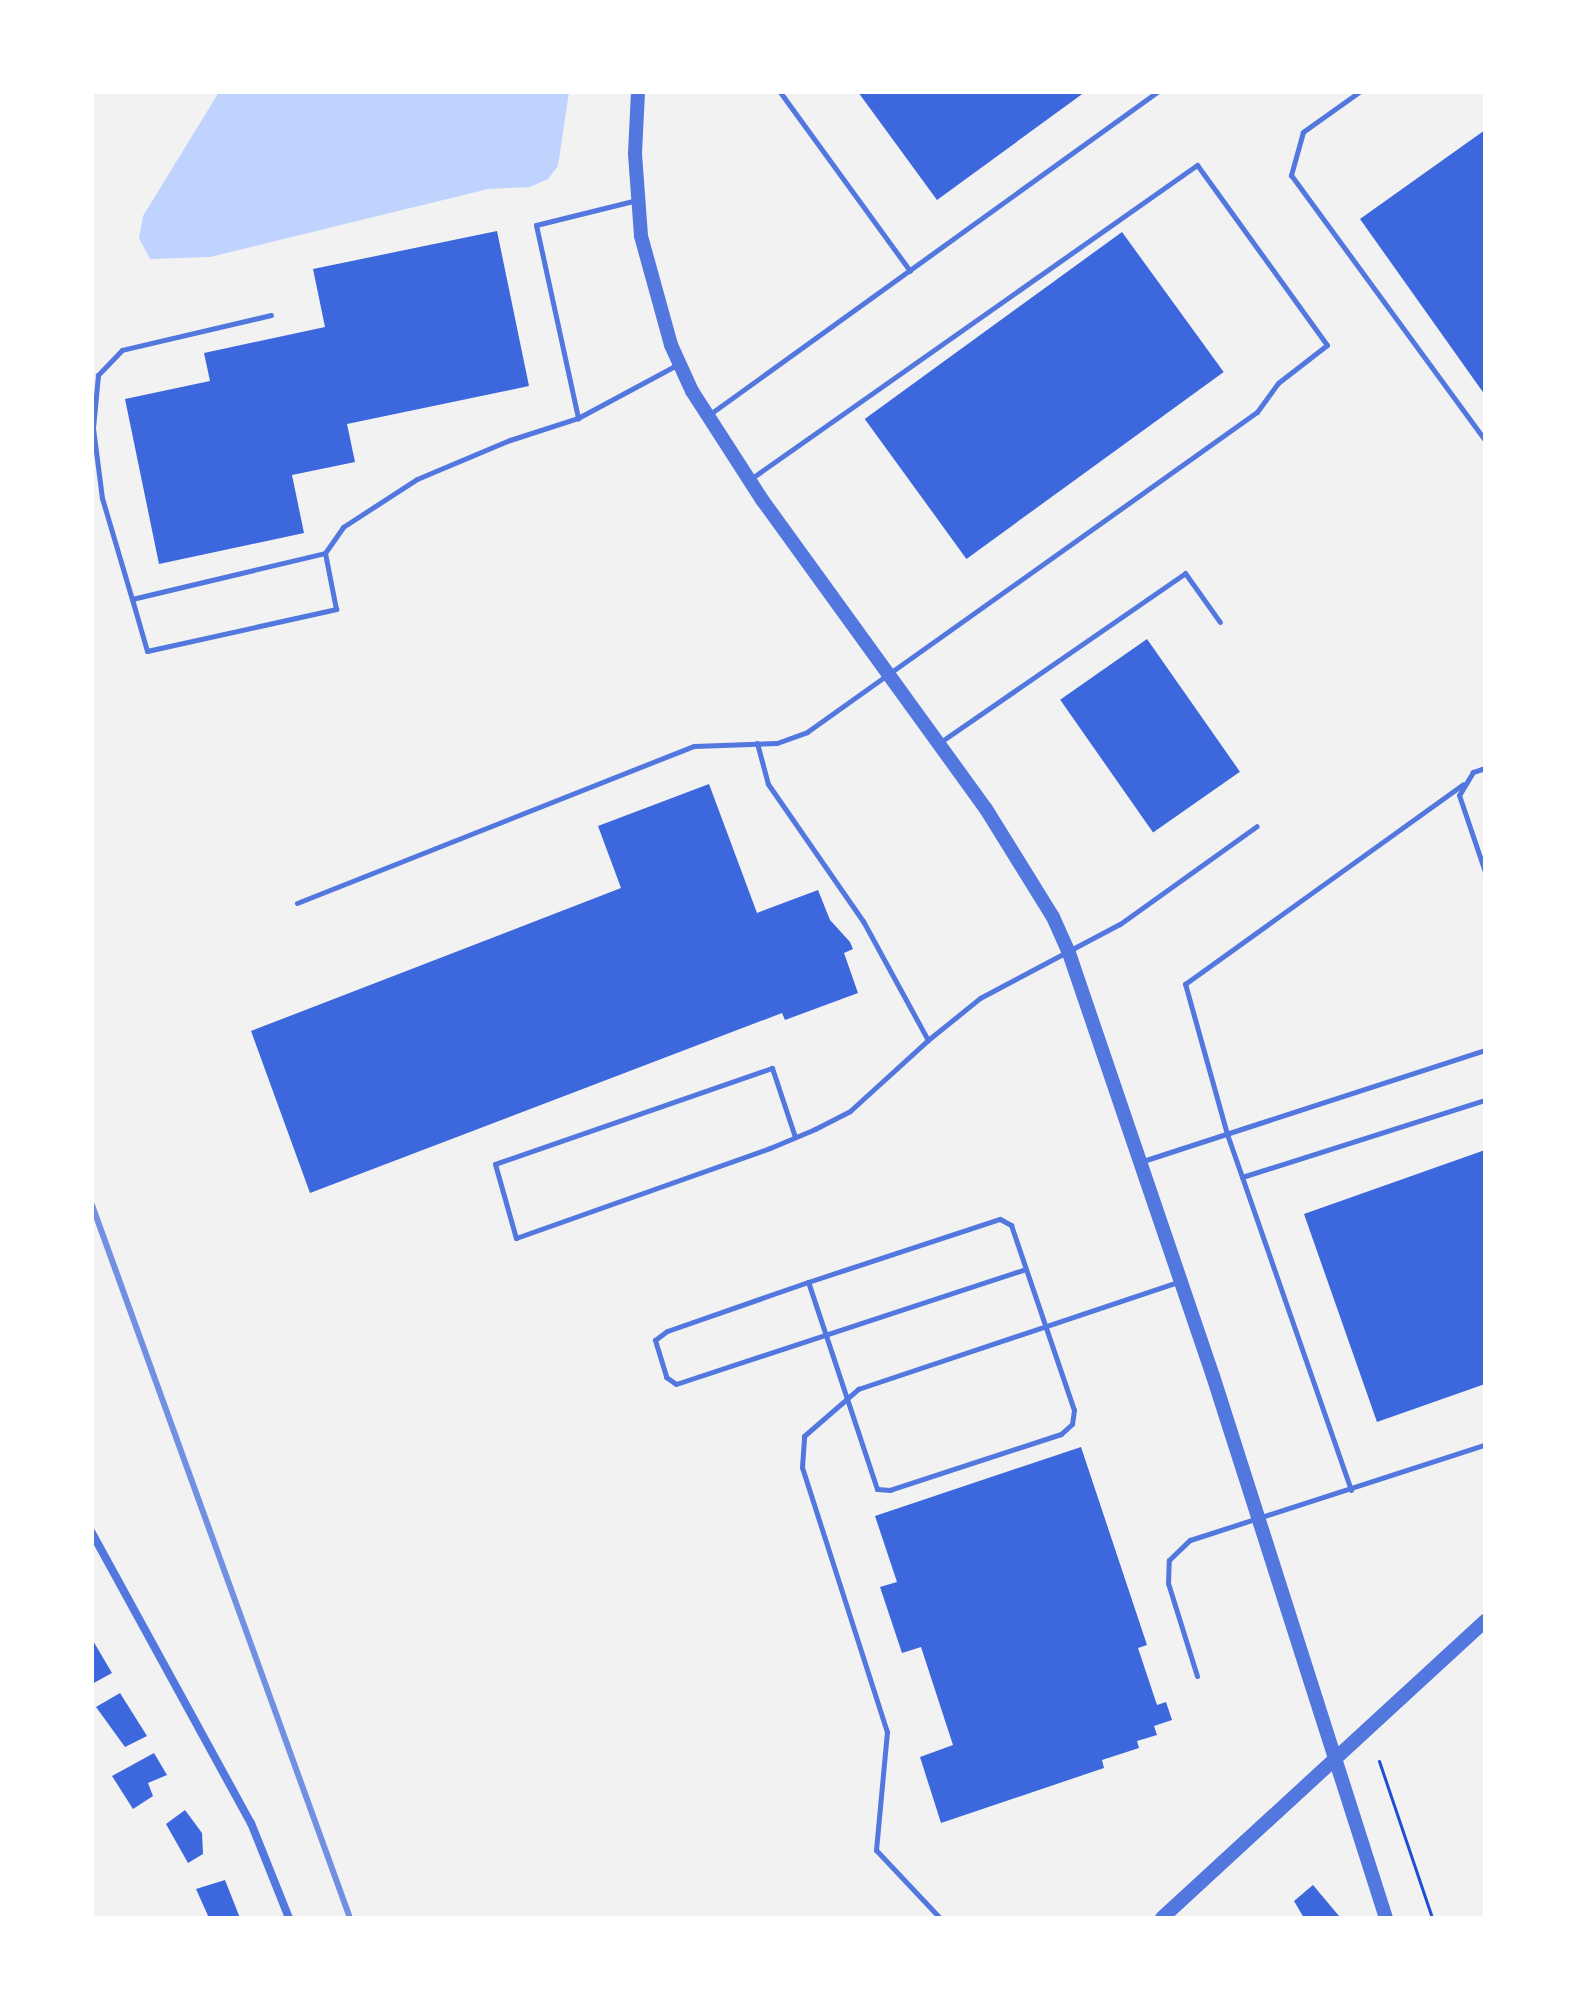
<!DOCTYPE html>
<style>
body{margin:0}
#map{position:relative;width:1577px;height:2010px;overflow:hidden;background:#f2f2f2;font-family:"Exo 2",sans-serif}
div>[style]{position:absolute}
.water>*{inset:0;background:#bfd3fe}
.building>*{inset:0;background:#3d67dc;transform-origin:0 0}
.path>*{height:3px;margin:-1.5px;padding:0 1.5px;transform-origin:1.5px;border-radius:1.5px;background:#1d4ed8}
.service>*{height:5px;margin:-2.5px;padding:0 2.5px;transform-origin:2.5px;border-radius:2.5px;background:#5277de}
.minor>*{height:8px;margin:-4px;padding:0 4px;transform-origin:4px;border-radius:4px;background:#5277de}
.tertiary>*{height:14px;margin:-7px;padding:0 7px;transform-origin:7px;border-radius:7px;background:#5277de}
.rail>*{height:6px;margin:-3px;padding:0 3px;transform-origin:3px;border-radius:3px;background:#7290e2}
span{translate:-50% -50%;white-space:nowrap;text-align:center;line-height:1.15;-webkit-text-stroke:8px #fff;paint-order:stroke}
.frame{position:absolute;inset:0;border:94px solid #fff;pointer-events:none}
</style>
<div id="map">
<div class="water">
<div style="clip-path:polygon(219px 92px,569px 92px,558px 166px,548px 179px,530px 187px,488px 189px,210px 257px,150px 259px,139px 238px,143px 216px)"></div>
</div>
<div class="building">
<div style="clip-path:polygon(858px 92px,1085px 92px,937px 200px)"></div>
<div style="clip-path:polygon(1485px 130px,1485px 395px,1360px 219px)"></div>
<div style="clip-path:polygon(497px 231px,529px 386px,347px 424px,355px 462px,292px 475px,304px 533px,159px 564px,125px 399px,210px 381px,204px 353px,325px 327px,313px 269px)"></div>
<div style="left:1122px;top:232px;width:173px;height:318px;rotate:54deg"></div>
<div style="left:1147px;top:639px;width:162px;height:106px;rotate:55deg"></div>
<div style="clip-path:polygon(709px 784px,757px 913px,818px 890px,830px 920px,850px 942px,853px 949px,844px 953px,858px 993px,785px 1020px,782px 1013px,310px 1193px,251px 1031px,621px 888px,598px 826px)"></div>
<div style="clip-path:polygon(1485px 1150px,1485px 1384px,1377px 1422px,1304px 1214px)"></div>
<div style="clip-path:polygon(1081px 1447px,1147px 1645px,1138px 1648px,1157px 1705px,1166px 1702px,1172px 1720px,1154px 1726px,1157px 1735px,1137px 1741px,1139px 1748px,1102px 1760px,1104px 1768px,941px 1823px,920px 1757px,953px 1745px,921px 1647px,902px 1653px,880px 1587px,897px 1582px,875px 1516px)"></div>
<div style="clip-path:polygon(92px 1639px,112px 1673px,92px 1684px)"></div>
<div style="clip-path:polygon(120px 1693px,147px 1736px,125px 1747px,96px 1707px)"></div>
<div style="clip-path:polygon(154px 1753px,167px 1775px,148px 1783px,153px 1796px,133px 1809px,112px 1776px)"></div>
<div style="clip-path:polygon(185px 1810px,202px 1833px,203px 1854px,188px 1863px,166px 1824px)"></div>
<div style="clip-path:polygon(225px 1880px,240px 1918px,209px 1918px,196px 1889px)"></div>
<div style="clip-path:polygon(1313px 1885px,1339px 1916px,1336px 1918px,1304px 1918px,1294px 1901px)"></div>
</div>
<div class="path">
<div style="left:1379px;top:1761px;width:166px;rotate:71.3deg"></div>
</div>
<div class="service">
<div style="left:780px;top:92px;width:221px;rotate:54deg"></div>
<div style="left:1359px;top:92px;width:69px;rotate:144.5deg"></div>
<div style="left:1303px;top:132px;width:45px;rotate:105.6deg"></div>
<div style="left:1291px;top:175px;width:328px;rotate:53.8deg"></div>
<div style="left:637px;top:200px;width:104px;rotate:166.1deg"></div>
<div style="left:536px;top:225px;width:198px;rotate:77.7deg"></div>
<div style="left:578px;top:418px;width:112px;rotate:-28.2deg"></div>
<div style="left:271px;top:315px;width:153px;rotate:166.8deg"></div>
<div style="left:122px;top:350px;width:35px;rotate:134deg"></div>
<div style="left:98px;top:375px;width:53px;rotate:95.4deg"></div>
<div style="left:93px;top:428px;width:71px;rotate:82.7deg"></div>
<div style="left:102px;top:498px;width:105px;rotate:73.5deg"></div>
<div style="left:132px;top:599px;width:198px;rotate:-13.4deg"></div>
<div style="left:325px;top:553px;width:32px;rotate:-55deg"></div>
<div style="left:343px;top:527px;width:88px;rotate:-33deg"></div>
<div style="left:417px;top:479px;width:101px;rotate:-22.8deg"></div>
<div style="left:510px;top:440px;width:71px;rotate:-17.9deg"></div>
<div style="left:710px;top:414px;width:551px;rotate:-35.77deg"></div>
<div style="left:132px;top:599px;width:54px;rotate:73.9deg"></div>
<div style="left:147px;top:651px;width:194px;rotate:-12.5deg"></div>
<div style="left:336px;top:609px;width:57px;rotate:-101.1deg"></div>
<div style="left:757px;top:743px;width:42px;rotate:75deg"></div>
<div style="left:768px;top:784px;width:167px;rotate:55.3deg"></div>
<div style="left:863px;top:921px;width:136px;rotate:61.4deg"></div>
<div style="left:928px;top:1040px;width:67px;rotate:-38.9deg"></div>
<div style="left:980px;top:998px;width:158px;rotate:-27.9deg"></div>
<div style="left:1120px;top:924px;width:168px;rotate:-35.6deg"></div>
<div style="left:939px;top:743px;width:299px;rotate:-34.6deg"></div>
<div style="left:1185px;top:573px;width:60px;rotate:54.5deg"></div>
<div style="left:1485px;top:768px;width:13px;rotate:162deg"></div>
<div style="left:1473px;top:772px;width:27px;rotate:121deg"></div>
<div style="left:1459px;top:795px;width:81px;rotate:71.3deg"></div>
<div style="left:297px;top:903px;width:427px;rotate:-21.6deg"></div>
<div style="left:694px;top:746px;width:83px;rotate:-2.1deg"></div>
<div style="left:777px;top:743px;width:32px;rotate:-20deg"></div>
<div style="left:807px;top:732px;width:552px;rotate:-35.42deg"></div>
<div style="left:1257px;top:412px;width:36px;rotate:-54deg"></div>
<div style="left:1278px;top:383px;width:62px;rotate:-37.8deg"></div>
<div style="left:1327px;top:345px;width:222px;rotate:-125.8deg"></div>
<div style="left:1197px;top:165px;width:544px;rotate:144.88deg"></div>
<div style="left:795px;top:1137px;width:73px;rotate:-108.4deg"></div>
<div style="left:772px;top:1068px;width:293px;rotate:160.9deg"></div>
<div style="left:495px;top:1164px;width:77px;rotate:74.2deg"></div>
<div style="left:516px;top:1238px;width:269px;rotate:-19.5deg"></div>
<div style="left:770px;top:1148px;width:49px;rotate:-22.9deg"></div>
<div style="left:815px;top:1129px;width:39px;rotate:-27deg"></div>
<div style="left:850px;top:1111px;width:105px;rotate:-42.3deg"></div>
<div style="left:1143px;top:1161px;width:360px;rotate:-18deg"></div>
<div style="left:1242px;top:1177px;width:255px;rotate:-17.6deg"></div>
<div style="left:1000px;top:1219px;width:13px;rotate:29deg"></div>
<div style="left:1011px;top:1225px;width:195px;rotate:71.2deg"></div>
<div style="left:1074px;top:1410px;width:14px;rotate:98deg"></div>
<div style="left:1072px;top:1424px;width:15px;rotate:138deg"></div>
<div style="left:1061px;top:1434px;width:180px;rotate:161.9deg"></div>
<div style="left:890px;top:1490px;width:13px;rotate:-176deg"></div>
<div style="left:877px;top:1489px;width:218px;rotate:-108.4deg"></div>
<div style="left:808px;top:1282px;width:202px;rotate:-18.2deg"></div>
<div style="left:808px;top:1282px;width:149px;rotate:160.8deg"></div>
<div style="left:667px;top:1331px;width:15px;rotate:143deg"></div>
<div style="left:655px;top:1340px;width:39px;rotate:73deg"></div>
<div style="left:666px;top:1377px;width:12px;rotate:35deg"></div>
<div style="left:676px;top:1384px;width:368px;rotate:-18.2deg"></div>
<div style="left:1351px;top:1490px;width:377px;rotate:-109.2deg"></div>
<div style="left:1227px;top:1134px;width:156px;rotate:-105.6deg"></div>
<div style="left:1185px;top:984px;width:342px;rotate:-35.7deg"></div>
<div style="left:1197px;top:1676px;width:97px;rotate:-107.3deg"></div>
<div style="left:1168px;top:1583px;width:23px;rotate:-88deg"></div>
<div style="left:1169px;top:1560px;width:29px;rotate:-44deg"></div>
<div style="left:1190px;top:1540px;width:310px;rotate:-17.9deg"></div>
<div style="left:940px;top:1918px;width:93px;rotate:-133.3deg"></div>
<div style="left:876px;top:1850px;width:119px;rotate:-84.7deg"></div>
<div style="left:887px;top:1732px;width:278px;rotate:-107.8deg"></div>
<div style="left:802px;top:1467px;width:31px;rotate:-86deg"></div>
<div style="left:804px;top:1436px;width:72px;rotate:-41deg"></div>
<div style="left:858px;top:1389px;width:340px;rotate:-18.5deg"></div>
</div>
<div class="minor">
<div style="left:92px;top:1533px;width:331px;rotate:61.3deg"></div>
<div style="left:251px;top:1823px;width:102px;rotate:68.2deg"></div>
</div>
<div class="tertiary">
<div style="left:638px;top:92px;width:62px;rotate:92.8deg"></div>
<div style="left:635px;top:154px;width:82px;rotate:85.8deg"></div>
<div style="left:641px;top:236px;width:113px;rotate:74.6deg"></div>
<div style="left:671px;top:345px;width:51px;rotate:65.5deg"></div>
<div style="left:692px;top:391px;width:131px;rotate:57.2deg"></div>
<div style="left:763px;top:501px;width:380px;rotate:54.1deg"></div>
<div style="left:986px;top:809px;width:127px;rotate:58.2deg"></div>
<div style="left:1053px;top:917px;width:39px;rotate:66deg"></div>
<div style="left:1069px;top:953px;width:447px;rotate:71.2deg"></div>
<div style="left:1213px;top:1376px;width:569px;rotate:72.3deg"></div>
<div style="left:1162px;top:1918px;width:439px;rotate:-42.6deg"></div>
</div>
<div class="rail">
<div style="left:92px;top:1205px;width:758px;rotate:70.11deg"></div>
</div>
<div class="frame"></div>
</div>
